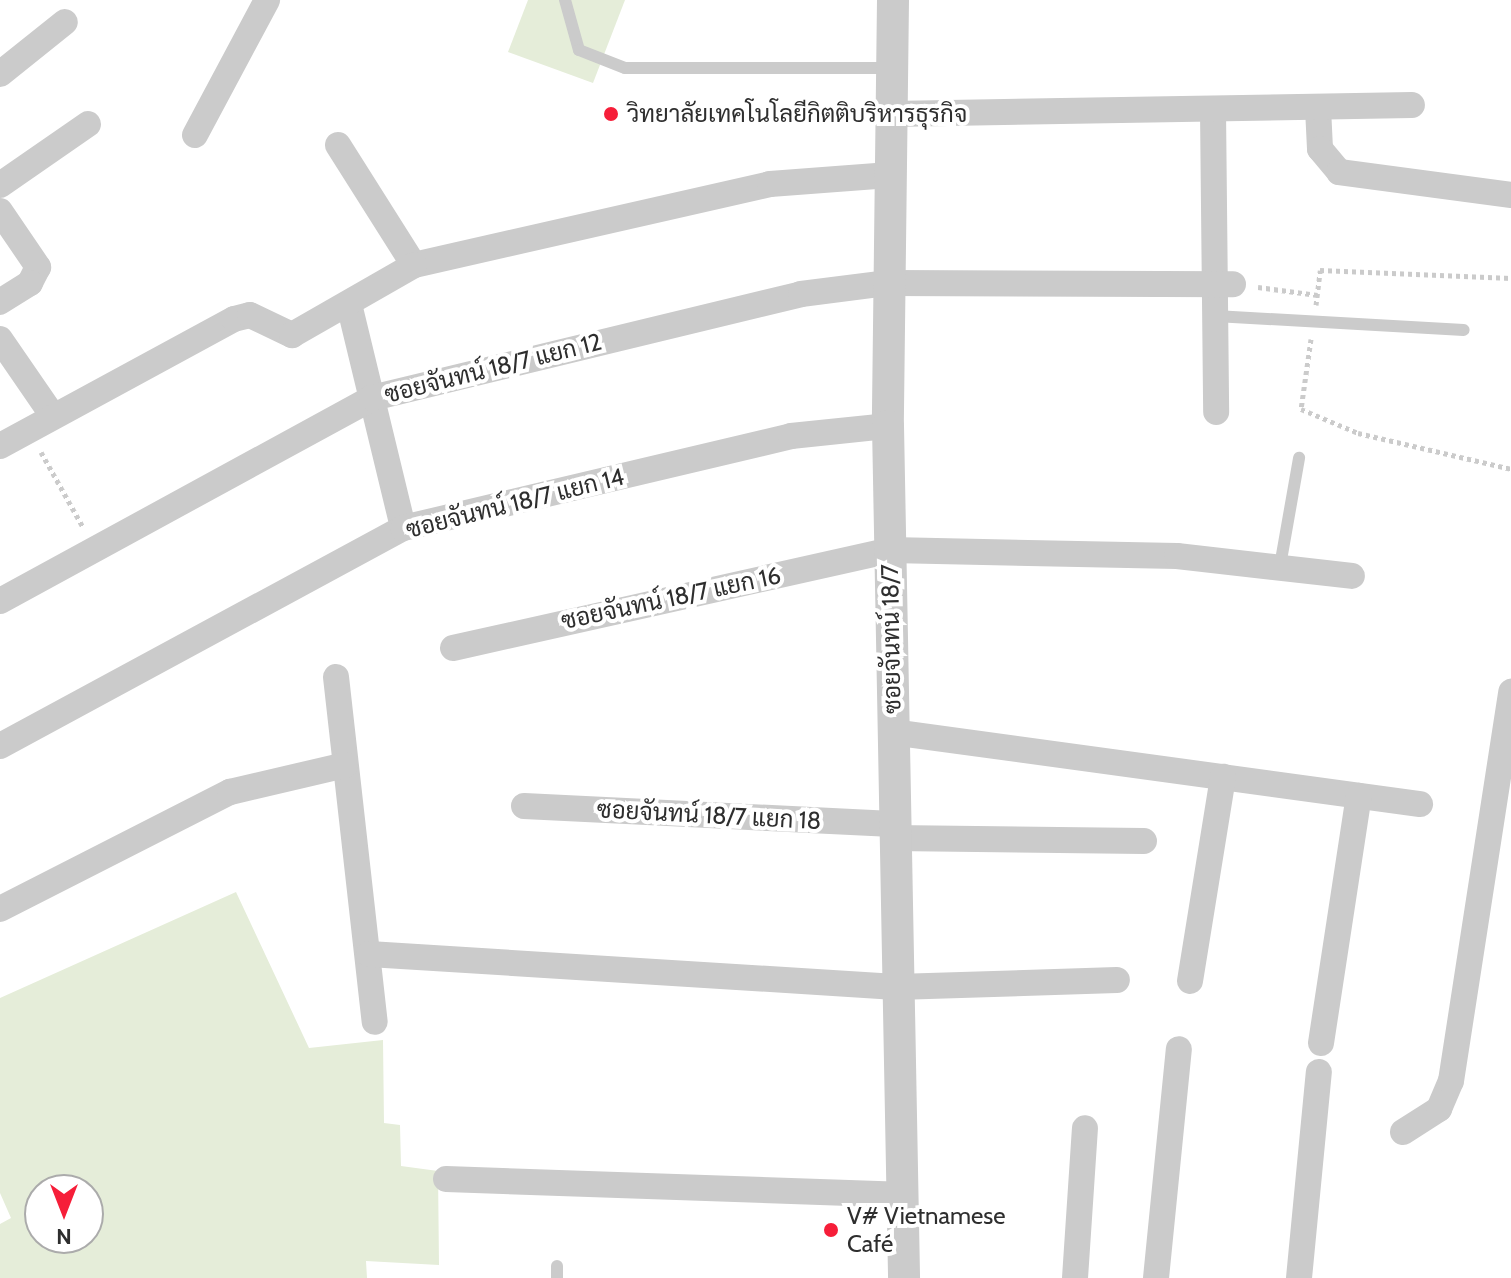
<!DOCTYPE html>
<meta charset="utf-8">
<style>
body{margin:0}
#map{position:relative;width:1511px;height:1278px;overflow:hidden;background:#fff;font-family:Cabin,Sarabun,sans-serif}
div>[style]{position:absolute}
.green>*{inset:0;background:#e5edd9}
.path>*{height:5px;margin-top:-2.5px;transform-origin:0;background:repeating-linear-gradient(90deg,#cbcbcb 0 4px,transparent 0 8px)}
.service>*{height:12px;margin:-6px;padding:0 6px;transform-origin:6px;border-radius:6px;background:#cbcbcb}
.minor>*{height:26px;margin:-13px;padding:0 13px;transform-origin:13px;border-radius:13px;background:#cbcbcb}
.tertiary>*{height:32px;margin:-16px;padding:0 16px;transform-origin:16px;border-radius:16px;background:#cbcbcb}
.dots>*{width:22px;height:22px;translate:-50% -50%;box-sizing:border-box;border:4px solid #fff;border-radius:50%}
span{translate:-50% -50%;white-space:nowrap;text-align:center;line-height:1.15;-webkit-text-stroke:8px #fff;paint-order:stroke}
.poi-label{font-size:24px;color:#2e2e2e}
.left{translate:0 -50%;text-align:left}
.street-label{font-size:24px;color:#2e2e2e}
.north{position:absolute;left:24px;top:1174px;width:80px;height:80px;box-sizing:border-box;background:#fff;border:2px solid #ababab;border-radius:50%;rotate:180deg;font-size:22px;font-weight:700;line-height:32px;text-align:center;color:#2e2e2e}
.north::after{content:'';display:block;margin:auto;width:28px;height:36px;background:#f61e39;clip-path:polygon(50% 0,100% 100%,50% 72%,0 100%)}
</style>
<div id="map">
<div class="green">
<div style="clip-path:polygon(528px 0,625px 0,593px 83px,508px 52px)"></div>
<div style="clip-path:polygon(evenodd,236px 892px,309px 1048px,383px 1040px,384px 1123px,400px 1125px,401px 1166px,438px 1171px,439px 1265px,366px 1261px,367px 1278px,0 1278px,0 1224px,11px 1218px,0 1193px,0 998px,236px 892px,40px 1190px,88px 1190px,88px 1238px,40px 1238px,40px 1190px)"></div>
</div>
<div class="path">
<div style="left:1258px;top:287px;width:60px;rotate:7.7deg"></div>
<div style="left:1316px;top:305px;width:35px;rotate:-83deg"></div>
<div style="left:1320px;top:270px;width:191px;rotate:2.4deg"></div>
<div style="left:1311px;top:339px;width:71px;rotate:98.1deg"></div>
<div style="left:1301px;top:409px;width:62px;rotate:22.8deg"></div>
<div style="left:1358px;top:433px;width:157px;rotate:13.2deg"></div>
<div style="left:41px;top:452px;width:86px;rotate:60.8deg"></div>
</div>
<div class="service">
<div style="left:565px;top:0;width:52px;rotate:74.4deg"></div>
<div style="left:579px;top:50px;width:49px;rotate:21.4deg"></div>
<div style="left:625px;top:68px;width:267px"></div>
<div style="left:1215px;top:316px;width:249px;rotate:3.2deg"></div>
<div style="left:1280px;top:566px;width:110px;rotate:-80deg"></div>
<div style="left:557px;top:1278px;width:12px;rotate:-90deg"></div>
</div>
<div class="minor">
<div style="left:0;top:74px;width:83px;rotate:-38.7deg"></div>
<div style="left:1318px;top:108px;width:41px;rotate:87.2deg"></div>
<div style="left:1320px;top:149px;width:30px;rotate:50deg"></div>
<div style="left:1339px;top:172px;width:174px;rotate:7.6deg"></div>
<div style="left:1213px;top:110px;width:302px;rotate:89.4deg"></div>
<div style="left:891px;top:114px;width:521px;rotate:-0.99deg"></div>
<div style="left:195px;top:135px;width:153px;rotate:-61.9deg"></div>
<div style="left:338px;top:145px;width:142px;rotate:57.7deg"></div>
<div style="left:414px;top:265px;width:365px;rotate:-12.8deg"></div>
<div style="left:770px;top:184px;width:120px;rotate:-4.3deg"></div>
<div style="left:0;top:185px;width:107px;rotate:-34.7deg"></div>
<div style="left:0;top:211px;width:68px;rotate:55.8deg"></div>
<div style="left:38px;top:267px;width:18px;rotate:117deg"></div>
<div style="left:30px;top:283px;width:36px;rotate:148deg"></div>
<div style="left:349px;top:304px;width:230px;rotate:76.4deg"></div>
<div style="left:0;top:339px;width:93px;rotate:55.5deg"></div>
<div style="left:0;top:446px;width:266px;rotate:-28.5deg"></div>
<div style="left:234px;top:319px;width:16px;rotate:-14deg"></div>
<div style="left:250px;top:315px;width:47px;rotate:25.5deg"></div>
<div style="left:292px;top:335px;width:141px;rotate:-29.8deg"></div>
<div style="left:0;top:601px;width:424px;rotate:-28.6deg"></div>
<div style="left:372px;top:398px;width:441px;rotate:-13.6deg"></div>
<div style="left:801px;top:294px;width:88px;rotate:-7.2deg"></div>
<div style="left:888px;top:283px;width:345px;rotate:0.2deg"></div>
<div style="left:453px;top:648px;width:448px;rotate:-12.6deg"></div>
<div style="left:890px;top:550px;width:287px;rotate:1.2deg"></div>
<div style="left:1177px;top:556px;width:176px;rotate:6.5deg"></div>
<div style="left:336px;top:677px;width:347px;rotate:83.6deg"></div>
<div style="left:892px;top:732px;width:533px;rotate:7.77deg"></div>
<div style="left:0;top:746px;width:458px;rotate:-28.4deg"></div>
<div style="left:403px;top:528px;width:399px;rotate:-13.3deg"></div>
<div style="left:791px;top:436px;width:98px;rotate:-5.9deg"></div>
<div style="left:524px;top:806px;width:369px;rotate:2.8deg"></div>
<div style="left:893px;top:838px;width:251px;rotate:0.7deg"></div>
<div style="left:0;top:909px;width:258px;rotate:-27deg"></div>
<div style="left:230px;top:792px;width:118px;rotate:-13.2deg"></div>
<div style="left:369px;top:954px;width:528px;rotate:3.58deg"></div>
<div style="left:896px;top:987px;width:221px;rotate:-1.8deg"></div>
<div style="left:1190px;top:981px;width:207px;rotate:-80.8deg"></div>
<div style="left:1321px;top:1043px;width:250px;rotate:-81.3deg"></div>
<div style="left:1403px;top:1132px;width:43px;rotate:-32.6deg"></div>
<div style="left:1439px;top:1109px;width:30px;rotate:-67deg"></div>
<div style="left:1451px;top:1081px;width:394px;rotate:-81.2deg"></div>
<div style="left:446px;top:1179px;width:454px;rotate:2deg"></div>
<div style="left:1075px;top:1278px;width:150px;rotate:-86.2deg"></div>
<div style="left:1156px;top:1278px;width:230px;rotate:-84.3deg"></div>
<div style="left:1299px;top:1278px;width:207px;rotate:-84.5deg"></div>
</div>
<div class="tertiary">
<div style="left:893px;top:0;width:426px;rotate:90.7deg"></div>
<div style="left:888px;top:426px;width:852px;rotate:88.92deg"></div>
</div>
<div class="dots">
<div style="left:611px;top:114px;background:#f61e39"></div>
<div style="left:831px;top:1230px;background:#f61e39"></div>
</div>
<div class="poi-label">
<span class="left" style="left:627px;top:114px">วิทยาลัยเทคโนโลยีกิตติบริหารธุรกิจ</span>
<span class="left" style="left:847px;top:1230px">V# Vietnamese<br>Café</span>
</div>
<div class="street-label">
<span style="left:493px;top:368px;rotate:-14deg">ซอยจันทน์ 18/7 แยก 12</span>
<span style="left:515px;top:503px;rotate:-14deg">ซอยจันทน์ 18/7 แยก 14</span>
<span style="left:671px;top:598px;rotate:-12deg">ซอยจันทน์ 18/7 แยก 16</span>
<span style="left:891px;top:639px;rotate:-91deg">ซอยจันทน์ 18/7</span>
<span style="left:709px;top:815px;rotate:3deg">ซอยจันทน์ 18/7 แยก 18</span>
</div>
<div class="north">N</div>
</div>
